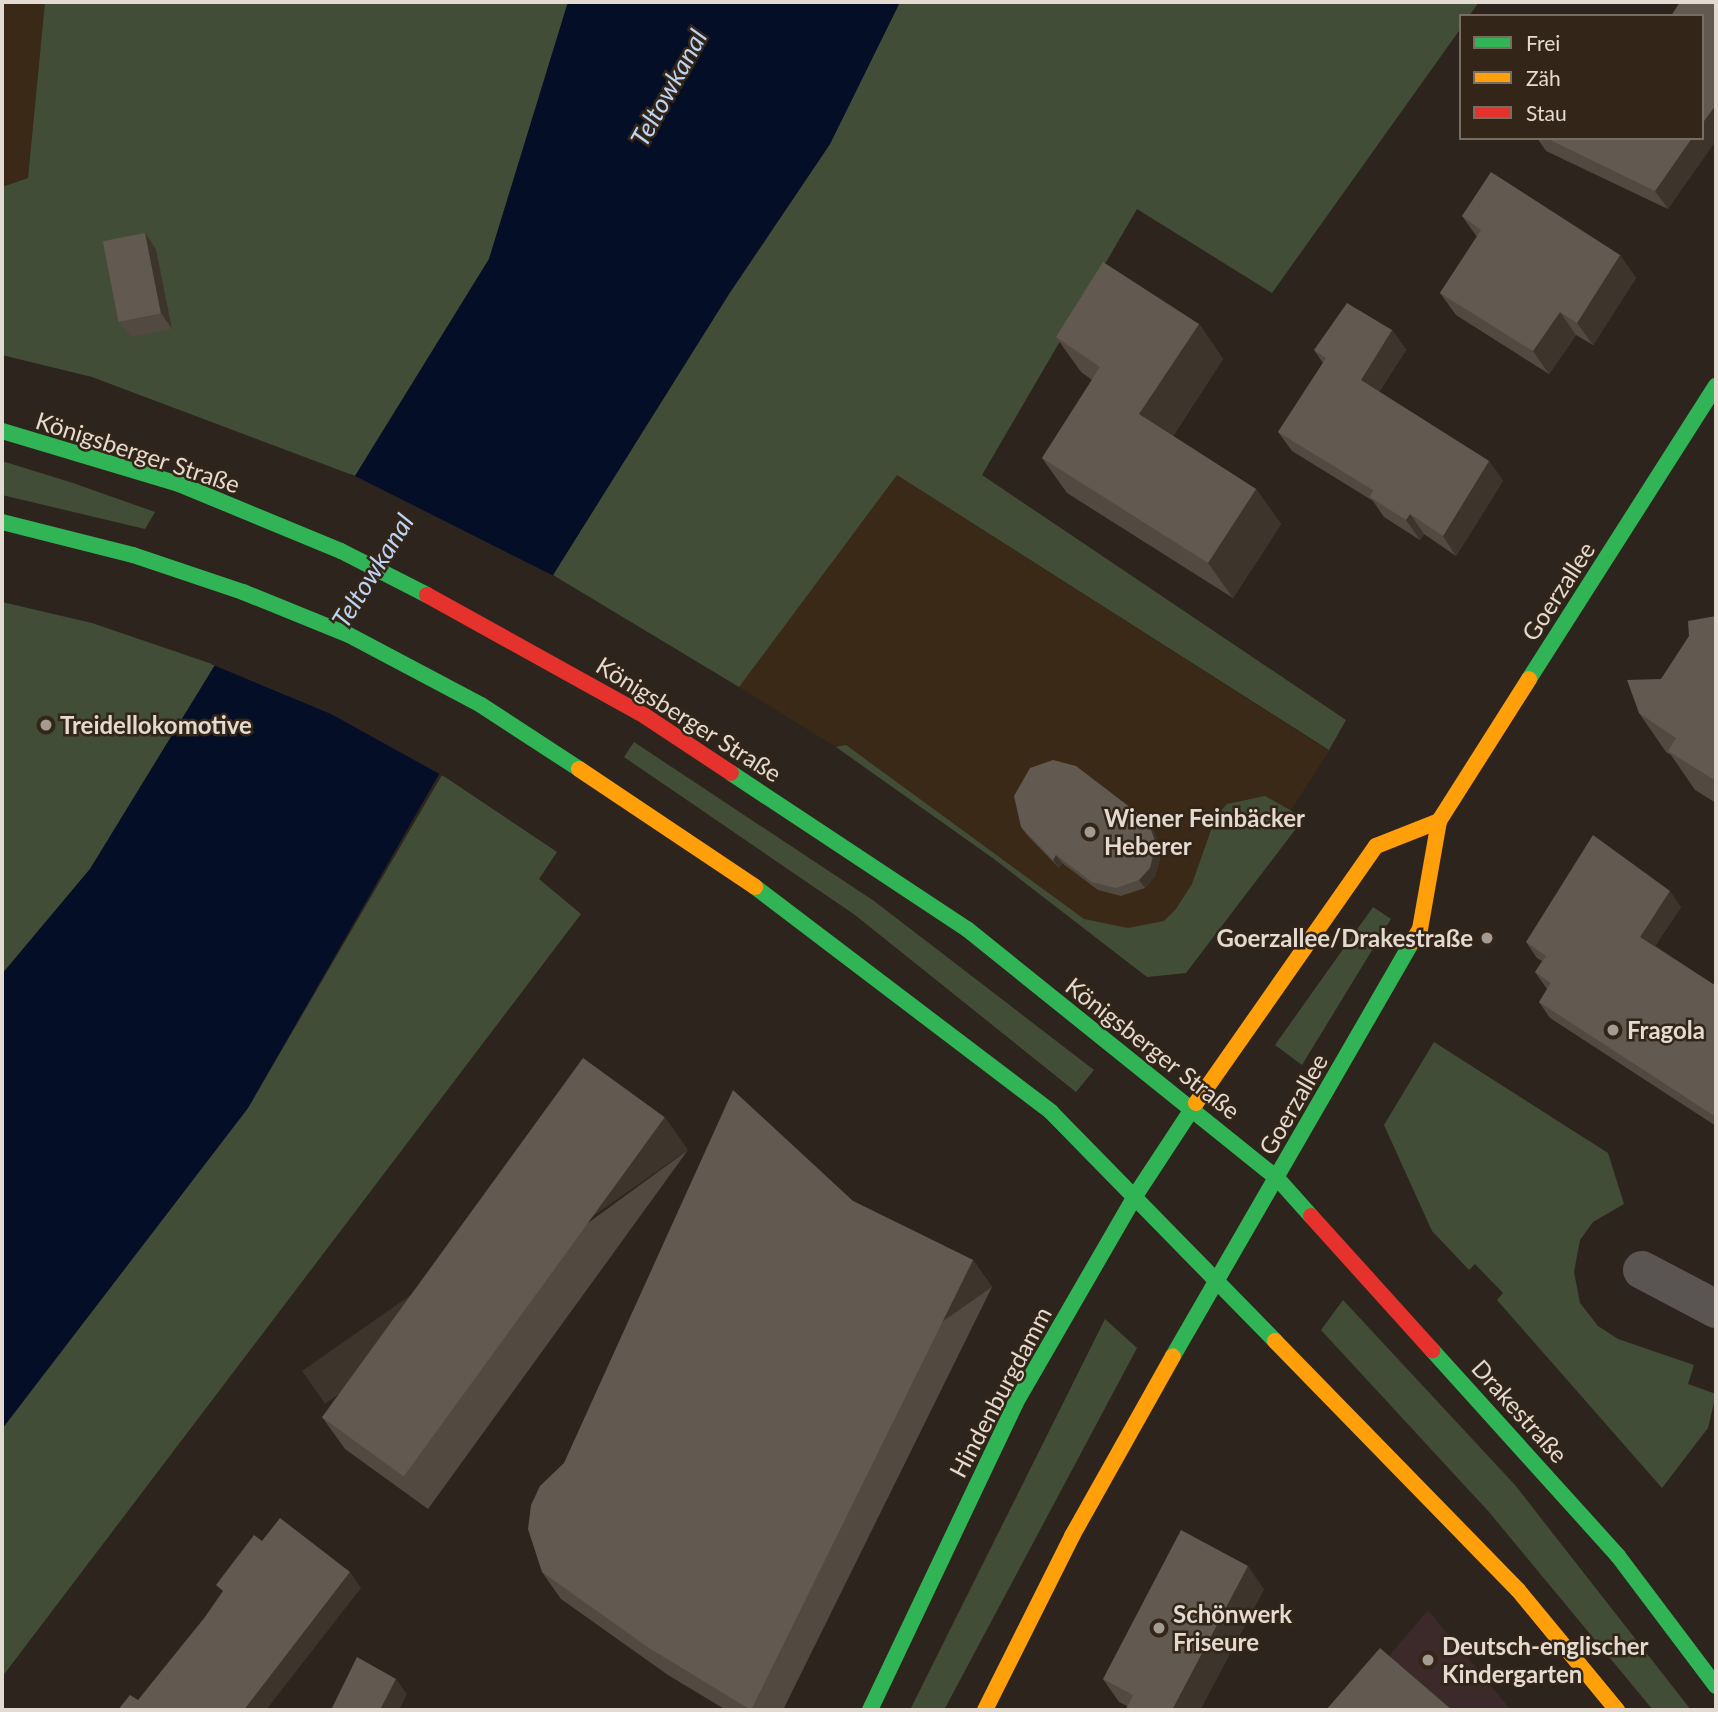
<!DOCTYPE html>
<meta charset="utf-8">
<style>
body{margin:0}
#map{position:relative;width:1718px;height:1712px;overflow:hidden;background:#2d251d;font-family:Lato,sans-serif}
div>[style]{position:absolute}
.built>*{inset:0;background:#3b2917}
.education>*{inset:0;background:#3c2929}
.green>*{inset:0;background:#424d38}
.water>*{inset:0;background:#040f27}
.pier>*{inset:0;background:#2d251d}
.street>*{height:38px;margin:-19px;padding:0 19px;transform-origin:19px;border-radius:19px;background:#5a5553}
.fast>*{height:16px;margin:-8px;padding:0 8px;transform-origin:8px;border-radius:8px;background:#30b455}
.slow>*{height:16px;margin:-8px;padding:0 8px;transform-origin:8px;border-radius:8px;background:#ff9f0a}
.jam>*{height:16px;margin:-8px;padding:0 8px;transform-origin:8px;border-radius:8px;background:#e5322d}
.wall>*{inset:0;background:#524940}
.shaded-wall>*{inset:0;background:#3d342b;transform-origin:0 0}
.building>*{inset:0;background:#625950;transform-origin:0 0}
.dots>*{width:19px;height:19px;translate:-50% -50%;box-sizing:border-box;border:4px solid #332517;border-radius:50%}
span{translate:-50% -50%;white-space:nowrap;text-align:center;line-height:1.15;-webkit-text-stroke:5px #332517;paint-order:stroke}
.street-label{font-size:24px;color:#e3dad1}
.poi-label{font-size:24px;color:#e3dad1;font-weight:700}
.left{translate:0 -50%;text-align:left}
.right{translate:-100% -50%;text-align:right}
.water-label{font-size:26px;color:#bbd4f6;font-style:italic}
.frame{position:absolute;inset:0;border:4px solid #e3dad1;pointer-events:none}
.legend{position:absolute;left:1459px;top:14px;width:245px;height:126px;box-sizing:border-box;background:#332517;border:2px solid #796d61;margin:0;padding:9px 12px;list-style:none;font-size:21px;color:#e3dad1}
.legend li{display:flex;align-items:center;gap:14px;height:35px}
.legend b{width:35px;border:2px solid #796d61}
</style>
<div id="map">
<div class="built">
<div style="clip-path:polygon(2px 2px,45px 2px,28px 178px,2px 187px)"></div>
<div style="clip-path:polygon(897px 475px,1329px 751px,1186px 973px,1147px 977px,994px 859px,836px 747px,739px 687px)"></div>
</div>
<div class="education">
<div style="clip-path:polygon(1428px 1610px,1511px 1710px,1343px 1710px)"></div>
</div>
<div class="green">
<div style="clip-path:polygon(45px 2px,568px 2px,489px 259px,355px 476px,92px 377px,2px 355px,2px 187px,28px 178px)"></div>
<div style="clip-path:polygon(900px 2px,1479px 2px,1469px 16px,1461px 16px,1461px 28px,1272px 293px,1137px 209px,982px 475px,1346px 720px,1329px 750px,897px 475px,739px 687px,553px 575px,729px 294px,830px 144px)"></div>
<div style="clip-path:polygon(2px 461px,73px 483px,155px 512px,145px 529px,2px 495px)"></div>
<div style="clip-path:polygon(2px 602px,92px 623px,215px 665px,90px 869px,2px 974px)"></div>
<div style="clip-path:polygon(634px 742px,874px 901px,1094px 1070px,1076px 1092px,855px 915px,624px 757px)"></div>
<div style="clip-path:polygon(846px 745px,1084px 919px,1128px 928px,1164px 921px,1176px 909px,1192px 884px,1216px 816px,1227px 804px,1265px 796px,1304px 818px,1186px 973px,1147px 977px,994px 859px,836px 747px)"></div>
<div style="clip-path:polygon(442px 775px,557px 852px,539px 879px,581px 914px,2px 1677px,2px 1429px,248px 1108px)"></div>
<div style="clip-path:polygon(1373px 907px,1391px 919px,1302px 1065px,1275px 1045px)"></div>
<div style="clip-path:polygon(1434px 1042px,1608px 1153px,1624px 1204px,1593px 1222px,1580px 1240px,1574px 1272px,1580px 1303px,1598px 1326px,1618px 1339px,1694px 1365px,1688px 1384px,1716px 1394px,1708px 1428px,1662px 1488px,1497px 1300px,1503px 1293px,1475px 1264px,1469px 1270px,1432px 1231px,1384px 1125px)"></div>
<div style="clip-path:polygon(1343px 1300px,1515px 1485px,1691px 1710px,1653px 1710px,1489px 1512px,1321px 1330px)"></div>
<div style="clip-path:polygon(1105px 1319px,1137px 1348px,944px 1710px,910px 1710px)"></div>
</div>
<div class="water">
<div style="clip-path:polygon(568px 2px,900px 2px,830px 144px,729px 294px,553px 575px,248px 1108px,2px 1429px,2px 974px,90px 869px,215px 665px,355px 476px,489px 259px)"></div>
</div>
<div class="pier">
<div style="clip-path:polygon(351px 474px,556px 577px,445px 777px,331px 714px,211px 664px)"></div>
</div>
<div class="street">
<div style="left:1642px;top:1270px;width:84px;rotate:27.8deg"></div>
</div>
<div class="fast">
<div style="left:2px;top:431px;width:185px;rotate:16.7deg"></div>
<div style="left:179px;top:484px;width:175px;rotate:22.5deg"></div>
<div style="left:341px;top:551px;width:97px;rotate:27.1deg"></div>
<div style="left:2px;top:522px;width:135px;rotate:14.1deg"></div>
<div style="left:133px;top:555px;width:116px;rotate:18.6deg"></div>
<div style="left:243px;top:592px;width:114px;rotate:22.1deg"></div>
<div style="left:349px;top:635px;width:149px;rotate:27.9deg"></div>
<div style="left:481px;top:705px;width:117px;rotate:33.1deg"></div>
<div style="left:1529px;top:679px;width:348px;rotate:-57.5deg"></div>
<div style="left:731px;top:773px;width:283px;rotate:33.5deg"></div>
<div style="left:967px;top:929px;width:398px;rotate:38.8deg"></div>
<div style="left:1277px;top:1178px;width:51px;rotate:48.2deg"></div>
<div style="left:755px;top:887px;width:372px;rotate:37.2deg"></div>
<div style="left:1051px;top:1112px;width:320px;rotate:45.6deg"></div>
<div style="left:1432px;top:1350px;width:278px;rotate:47.9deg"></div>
<div style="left:1618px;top:1556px;width:163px;rotate:53deg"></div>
<div style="left:1173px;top:1356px;width:478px;rotate:-60deg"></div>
<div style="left:870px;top:1710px;width:339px;rotate:-64.6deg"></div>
<div style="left:1015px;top:1404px;width:240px;rotate:-60deg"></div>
<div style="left:1135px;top:1196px;width:111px;rotate:-56.7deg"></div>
</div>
<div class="slow">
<div style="left:579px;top:769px;width:212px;rotate:33.8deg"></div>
<div style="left:1412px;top:942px;width:15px;rotate:-58deg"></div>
<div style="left:1420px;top:929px;width:110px;rotate:-80deg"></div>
<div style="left:1439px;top:821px;width:168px;rotate:-57.6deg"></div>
<div style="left:1196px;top:1103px;width:314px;rotate:-55deg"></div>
<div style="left:1376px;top:846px;width:68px;rotate:-21.6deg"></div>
<div style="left:1275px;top:1341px;width:348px;rotate:45.7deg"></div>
<div style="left:1518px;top:1590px;width:156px;rotate:50.5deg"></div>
<div style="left:985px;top:1710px;width:195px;rotate:-63.4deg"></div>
<div style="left:1072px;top:1536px;width:206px;rotate:-60.7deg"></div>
</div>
<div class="jam">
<div style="left:427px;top:595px;width:249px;rotate:29deg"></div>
<div style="left:645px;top:716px;width:103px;rotate:33.5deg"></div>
<div style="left:1311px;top:1216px;width:181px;rotate:47.9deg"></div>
</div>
<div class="wall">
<div style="clip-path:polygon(1537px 138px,1702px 138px,1668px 209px,1546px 151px)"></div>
<div style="clip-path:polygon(1462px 216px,1620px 255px,1636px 278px,1593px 345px,1576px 335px,1549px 374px,1456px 315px,1440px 293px,1477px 237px)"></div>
<div style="clip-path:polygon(156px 249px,172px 329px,131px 337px,120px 322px)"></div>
<div style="clip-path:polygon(1199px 324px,1223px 359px,1173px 436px,1256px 489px,1281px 524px,1233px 598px,1067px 493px,1042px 458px,1092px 380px,1081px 372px,1056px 337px)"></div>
<div style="clip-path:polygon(1392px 330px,1406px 350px,1379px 392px,1489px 461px,1503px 481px,1456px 556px,1424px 534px,1420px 540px,1384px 517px,1373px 501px,1292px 451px,1278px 432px,1323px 363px,1314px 350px)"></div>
<div style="clip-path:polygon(1716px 616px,1716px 803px,1695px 790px,1671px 755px,1666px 752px,1639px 713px,1661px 679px)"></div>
<div style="clip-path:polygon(1148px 821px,1153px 829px,1162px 852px,1155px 876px,1145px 888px,1121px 896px,1098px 890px,1062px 863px,1059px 868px,1027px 835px,1021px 827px)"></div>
<div style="clip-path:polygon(1681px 907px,1655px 946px,1716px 986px,1716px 1126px,1550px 1018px,1539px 1002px,1547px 989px,1535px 972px,1542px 961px,1537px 958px,1526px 942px)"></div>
<div style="clip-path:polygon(688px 1150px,428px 1509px,345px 1449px,322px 1417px)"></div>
<div style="clip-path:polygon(853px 1201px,973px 1260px,992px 1287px,783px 1710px,726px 1710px,668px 1675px,561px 1599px,542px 1572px)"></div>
<div style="clip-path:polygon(1264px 1589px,1200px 1710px,1126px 1710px,1127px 1706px,1119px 1702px,1103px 1679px)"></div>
</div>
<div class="shaded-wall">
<div style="clip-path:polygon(1716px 105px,1716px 141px,1668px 209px,1655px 191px,1692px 138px,1702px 138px,1702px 124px)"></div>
<div style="clip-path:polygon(145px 233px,156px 249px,172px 329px,161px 313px)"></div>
<div style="clip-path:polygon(1620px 255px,1636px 278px,1593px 345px,1577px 323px)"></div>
<div style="clip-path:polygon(1560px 312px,1576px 335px,1549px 374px,1533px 351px)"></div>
<div style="clip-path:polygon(1199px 324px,1223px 359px,1164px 449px,1139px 414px)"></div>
<div style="clip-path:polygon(1392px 330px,1406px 350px,1374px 400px,1361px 380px)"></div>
<div style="clip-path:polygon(1489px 461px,1503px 481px,1456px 556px,1443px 536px)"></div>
<div style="clip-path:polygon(1256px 489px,1281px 524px,1233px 598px,1208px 563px)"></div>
<div style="clip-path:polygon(1410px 514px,1424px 534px,1420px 540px,1406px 520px)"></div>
<div style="clip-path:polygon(1148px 821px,1153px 829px,1162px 852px,1155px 876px,1145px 888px,1139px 880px)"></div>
<div style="clip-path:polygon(1056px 855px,1062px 863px,1059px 868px,1053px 860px)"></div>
<div style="clip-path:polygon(1670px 891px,1681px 907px,1651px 952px,1640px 937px)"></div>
<div style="left:665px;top:1117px;width:40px;height:443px;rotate:55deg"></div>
<div style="left:973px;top:1260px;width:33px;height:502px;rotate:55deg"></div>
<div style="clip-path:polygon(1248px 1566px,1264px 1589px,1200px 1710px,1172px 1710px)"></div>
<div style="clip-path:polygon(350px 1572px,361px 1588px,266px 1710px,244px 1710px)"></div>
<div style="clip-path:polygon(396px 1679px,407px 1694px,399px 1710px,380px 1710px)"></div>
</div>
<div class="building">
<div style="clip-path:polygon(1680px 2px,1716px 2px,1716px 105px,1702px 124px,1702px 16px,1671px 16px)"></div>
<div style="clip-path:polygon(1546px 138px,1692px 138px,1655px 191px)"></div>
<div style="clip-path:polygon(1491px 172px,1620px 255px,1577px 323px,1560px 312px,1533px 351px,1440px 293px,1481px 230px,1462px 216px)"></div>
<div style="left:145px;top:233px;width:82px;height:43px;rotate:79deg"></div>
<div style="clip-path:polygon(1103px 262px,1199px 324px,1139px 414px,1256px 489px,1208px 563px,1042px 458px,1100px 367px,1056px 337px)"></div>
<div style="clip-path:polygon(1347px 303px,1392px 330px,1361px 380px,1489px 461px,1443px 536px,1410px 514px,1406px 520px,1370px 497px,1373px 490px,1278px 432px,1326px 358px,1314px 350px)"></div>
<div style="clip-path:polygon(1716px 616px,1716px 781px,1668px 751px,1676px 738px,1639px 713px,1627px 680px,1661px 679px,1689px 636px,1688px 621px)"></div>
<div style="clip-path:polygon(1053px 760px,1076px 766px,1148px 821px,1156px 844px,1150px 868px,1139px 880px,1116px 888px,1092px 882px,1056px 855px,1053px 860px,1021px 827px,1014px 796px,1030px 768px)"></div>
<div style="clip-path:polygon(1593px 835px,1670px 891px,1640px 937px,1716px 986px,1716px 1117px,1539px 1002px,1551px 983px,1535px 972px,1546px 956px,1526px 942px)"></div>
<div style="left:583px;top:1058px;width:101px;height:444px;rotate:36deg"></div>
<div style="clip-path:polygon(733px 1090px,853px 1201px,973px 1260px,751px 1710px,649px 1648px,542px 1572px,528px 1529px,531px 1505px,540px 1486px,564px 1463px)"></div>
<div style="clip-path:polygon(280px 1518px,350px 1572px,244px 1710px,118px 1710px,130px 1695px,138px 1700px,205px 1617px,223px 1591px,216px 1585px,254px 1535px,262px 1541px)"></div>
<div style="clip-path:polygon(1181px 1530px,1248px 1566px,1172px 1710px,1126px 1710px,1133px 1695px,1103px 1679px)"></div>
<div style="clip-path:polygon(1380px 1648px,1452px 1710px,1326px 1710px)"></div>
<div style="clip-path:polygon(357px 1657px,396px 1679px,380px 1710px,331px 1710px)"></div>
</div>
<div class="dots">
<div style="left:46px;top:725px;background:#a39b92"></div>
<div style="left:1090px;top:832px;background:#a39b92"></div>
<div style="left:1487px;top:938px;background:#a39b92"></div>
<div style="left:1613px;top:1030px;background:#a39b92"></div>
<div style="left:1159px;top:1628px;background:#a39b92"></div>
<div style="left:1428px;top:1660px;background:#a39b92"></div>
</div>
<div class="street-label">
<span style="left:138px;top:452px;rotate:18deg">Königsberger Straße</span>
<span style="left:1558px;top:591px;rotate:-57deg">Goerzallee</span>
<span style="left:689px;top:719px;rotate:32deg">Königsberger Straße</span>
<span style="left:1153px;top:1048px;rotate:38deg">Königsberger Straße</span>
<span style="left:1293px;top:1104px;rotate:-60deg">Goerzallee</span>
<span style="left:1000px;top:1392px;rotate:-62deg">Hindenburgdamm</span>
<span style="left:1520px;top:1411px;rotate:48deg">Drakestraße</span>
</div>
<div class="poi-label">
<span class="left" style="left:60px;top:725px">Treidellokomotive</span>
<span class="left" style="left:1104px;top:832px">Wiener Feinbäcker<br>Heberer</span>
<span class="right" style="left:1473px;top:938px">Goerzallee/Drakestraße</span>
<span class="left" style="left:1627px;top:1030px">Fragola</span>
<span class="left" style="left:1173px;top:1628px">Schönwerk<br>Friseure</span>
<span class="left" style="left:1442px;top:1660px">Deutsch-englischer<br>Kindergarten</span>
</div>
<div class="water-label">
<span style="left:669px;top:88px;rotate:-61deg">Teltowkanal</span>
<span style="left:373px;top:571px;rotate:-58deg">Teltowkanal</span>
</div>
<div class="frame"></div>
<ul class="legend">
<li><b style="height:9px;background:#30b455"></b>Frei</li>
<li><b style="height:9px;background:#ff9f0a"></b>Zäh</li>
<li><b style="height:9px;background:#e5322d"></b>Stau</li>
</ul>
</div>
